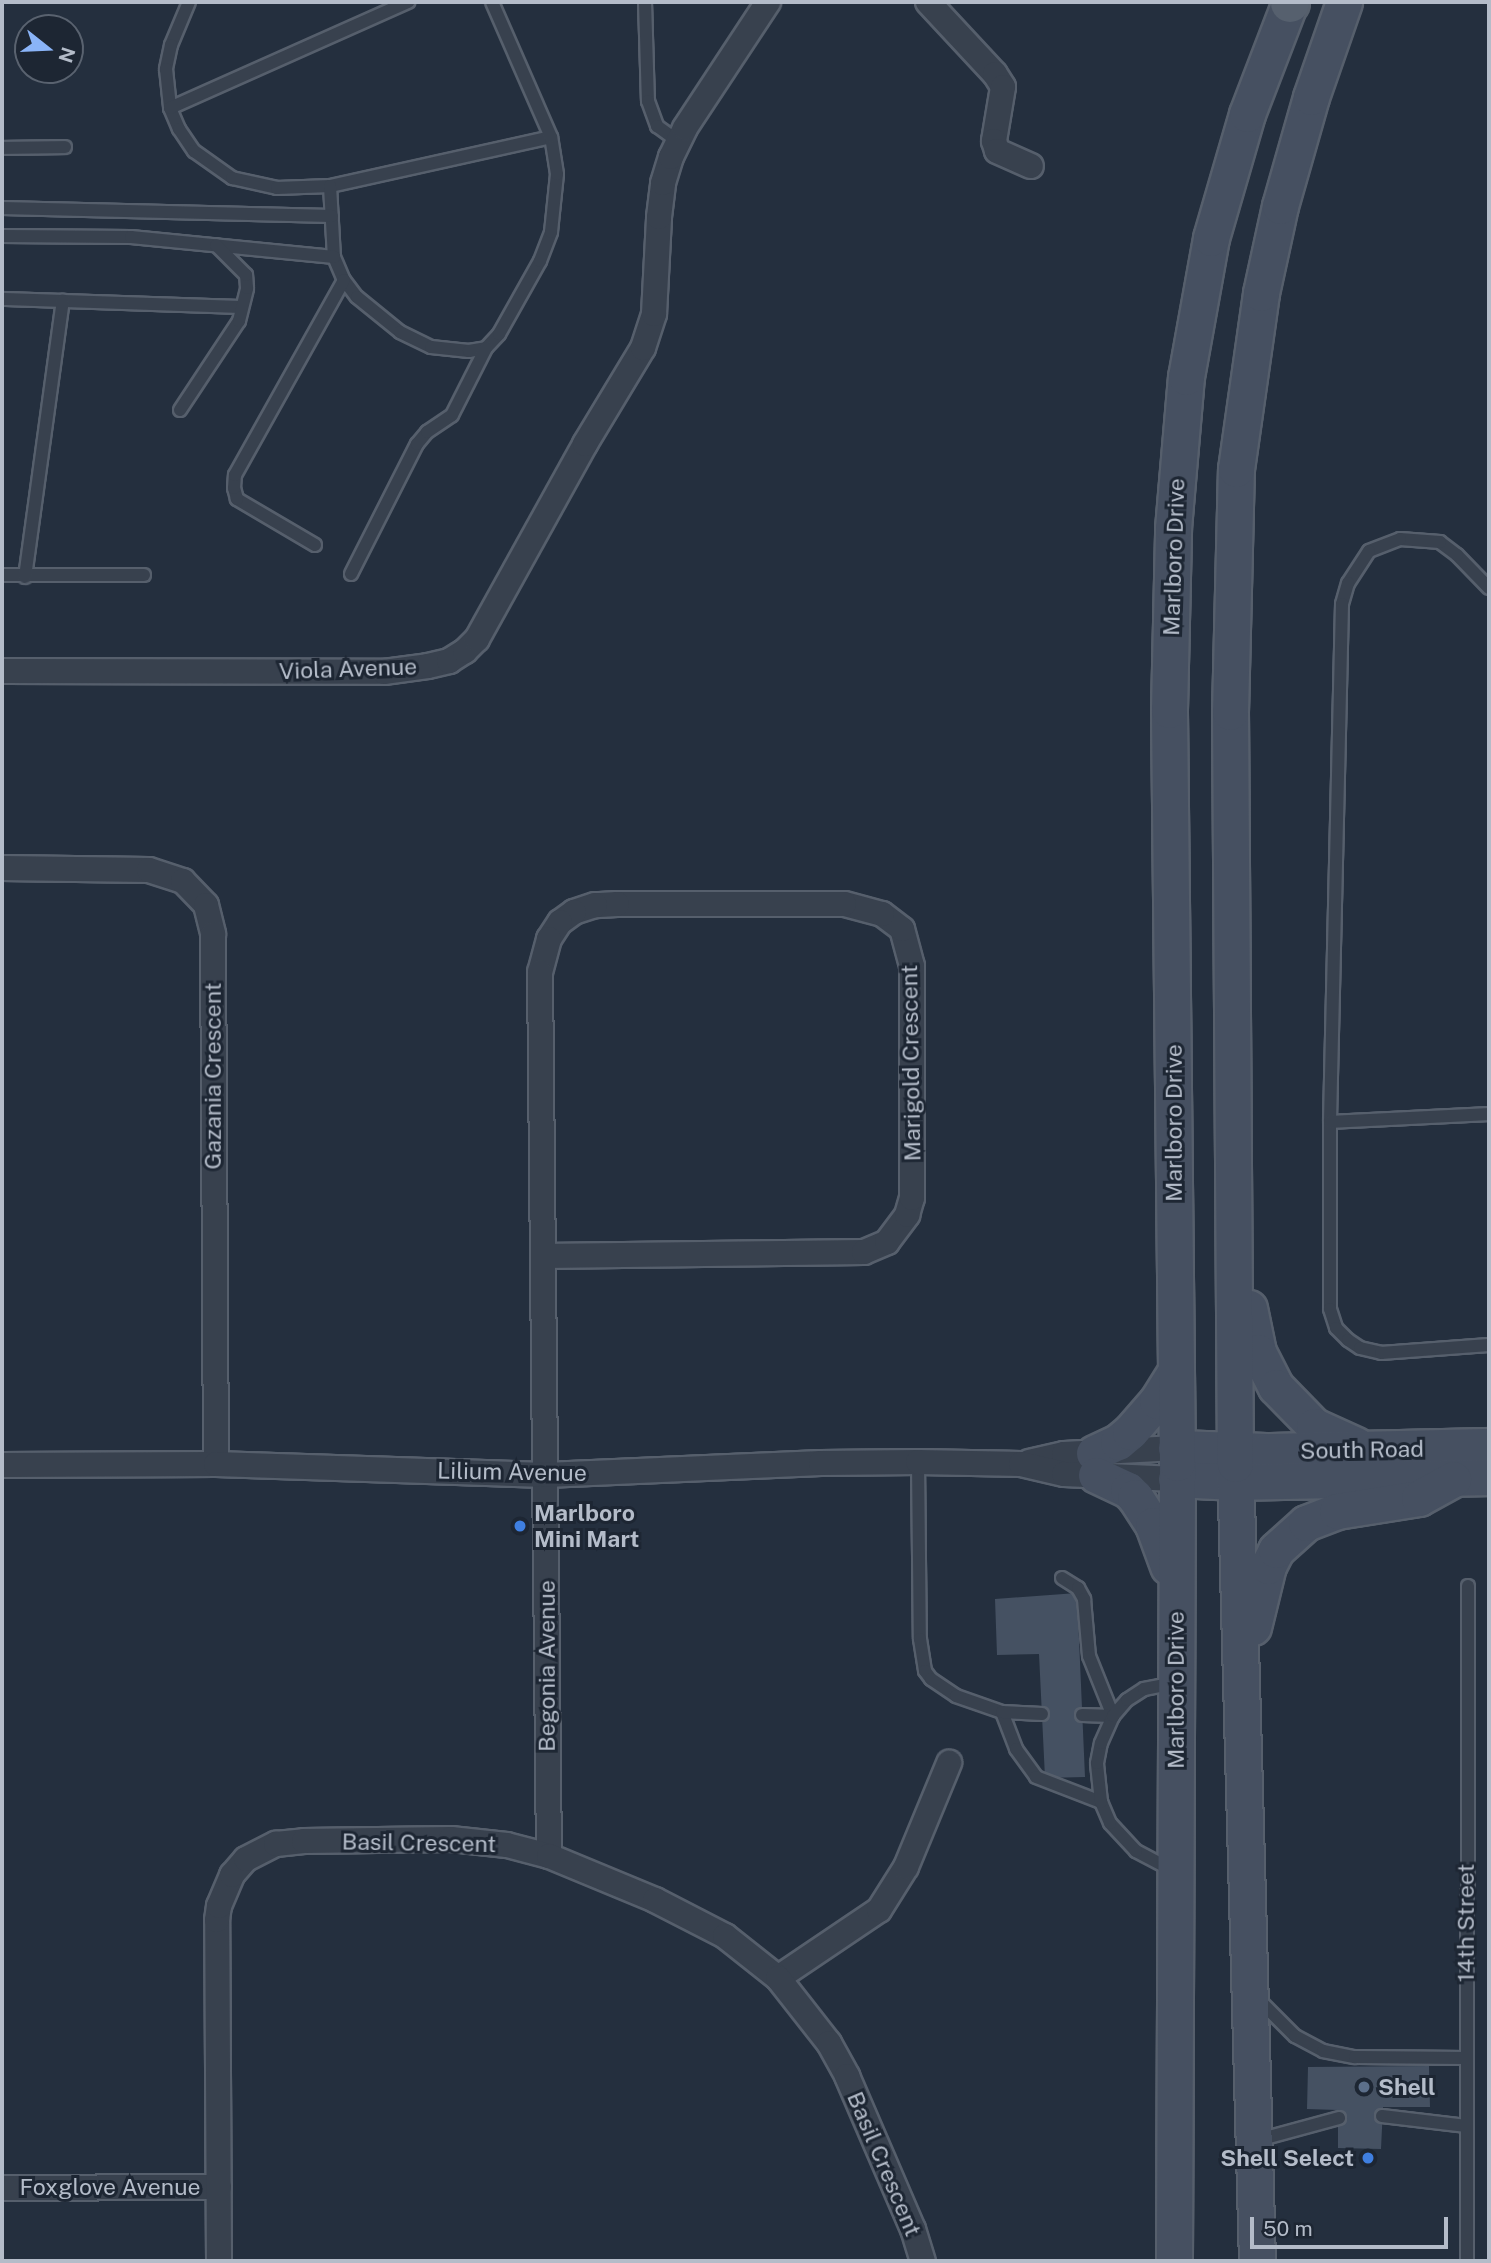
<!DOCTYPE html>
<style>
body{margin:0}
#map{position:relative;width:1491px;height:2263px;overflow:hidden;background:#242f3e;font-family:"Public Sans",sans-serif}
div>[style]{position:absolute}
.building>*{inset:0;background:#455162}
.roads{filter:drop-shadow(2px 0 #565f6c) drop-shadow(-2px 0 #565f6c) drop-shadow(0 2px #565f6c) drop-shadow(0 -2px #565f6c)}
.lane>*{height:12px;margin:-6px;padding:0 6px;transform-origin:6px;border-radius:6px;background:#38414e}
.street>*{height:24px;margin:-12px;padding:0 12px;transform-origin:12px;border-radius:12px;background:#38414e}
.secondary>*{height:35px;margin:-17.5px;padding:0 17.5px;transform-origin:17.5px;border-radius:17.5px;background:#465061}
.primary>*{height:38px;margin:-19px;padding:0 19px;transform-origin:19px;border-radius:19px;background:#56606e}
.dots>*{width:19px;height:19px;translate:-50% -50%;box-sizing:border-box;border:4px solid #1d2633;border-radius:50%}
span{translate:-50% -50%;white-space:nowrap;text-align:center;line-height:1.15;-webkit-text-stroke:6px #1d2633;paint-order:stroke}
.street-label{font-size:23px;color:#b4bcc9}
.poi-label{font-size:23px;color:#b4bcc9;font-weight:700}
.left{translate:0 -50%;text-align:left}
.right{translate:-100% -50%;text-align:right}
.frame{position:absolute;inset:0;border:4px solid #b4bcc9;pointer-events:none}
.north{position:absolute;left:14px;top:14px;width:70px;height:70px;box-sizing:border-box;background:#1d2633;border:2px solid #59626f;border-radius:50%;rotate:108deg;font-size:19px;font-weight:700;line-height:28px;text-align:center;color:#b4bcc9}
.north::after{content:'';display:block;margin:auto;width:24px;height:32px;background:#8ab4f8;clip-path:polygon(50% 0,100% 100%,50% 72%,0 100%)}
.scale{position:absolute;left:1250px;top:2217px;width:198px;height:32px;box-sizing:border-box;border:4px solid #b4bcc9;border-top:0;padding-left:9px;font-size:21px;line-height:24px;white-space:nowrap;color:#b4bcc9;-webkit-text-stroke:5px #1d2633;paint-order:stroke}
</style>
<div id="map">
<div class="building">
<div style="clip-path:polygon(1077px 1593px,1085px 1777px,1045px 1778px,1039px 1654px,997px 1655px,995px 1599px)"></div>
<div style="clip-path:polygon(1429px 2066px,1430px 2107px,1383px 2107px,1381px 2149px,1338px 2148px,1338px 2110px,1307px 2109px,1308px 2067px)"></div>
</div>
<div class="roads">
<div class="lane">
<div style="left:189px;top:2px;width:47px;rotate:112.7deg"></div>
<div style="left:171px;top:45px;width:25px;rotate:102deg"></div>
<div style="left:166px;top:69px;width:39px;rotate:84deg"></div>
<div style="left:170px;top:108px;width:23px;rotate:67deg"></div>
<div style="left:179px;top:129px;width:27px;rotate:56deg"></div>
<div style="left:194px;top:151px;width:47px;rotate:35.4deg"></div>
<div style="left:232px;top:178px;width:46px;rotate:12.5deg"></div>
<div style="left:277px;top:188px;width:53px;rotate:-2.2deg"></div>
<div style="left:330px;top:186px;width:226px;rotate:-12.5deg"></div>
<div style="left:645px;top:2px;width:99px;rotate:88.3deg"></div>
<div style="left:648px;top:101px;width:27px;rotate:70deg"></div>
<div style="left:657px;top:126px;width:27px;rotate:36deg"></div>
<div style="left:170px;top:108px;width:261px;rotate:-24deg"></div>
<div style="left:2px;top:148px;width:63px;rotate:-0.9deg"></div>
<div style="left:330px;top:186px;width:71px;rotate:86.8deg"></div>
<div style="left:334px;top:257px;width:25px;rotate:67deg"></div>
<div style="left:344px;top:280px;width:21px;rotate:53deg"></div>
<div style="left:357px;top:297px;width:55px;rotate:39.1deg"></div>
<div style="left:400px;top:332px;width:34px;rotate:26deg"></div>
<div style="left:431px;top:347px;width:38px;rotate:6deg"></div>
<div style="left:469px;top:351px;width:17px;rotate:-10deg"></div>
<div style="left:486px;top:348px;width:19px;rotate:-47deg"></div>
<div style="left:499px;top:334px;width:84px;rotate:-60.7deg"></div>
<div style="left:540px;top:261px;width:31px;rotate:-69deg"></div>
<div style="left:551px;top:232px;width:58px;rotate:-84.1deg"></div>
<div style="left:557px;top:174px;width:37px;rotate:-99deg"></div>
<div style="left:551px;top:137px;width:147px;rotate:-113.6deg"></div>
<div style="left:2px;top:208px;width:330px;rotate:1.4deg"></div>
<div style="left:2px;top:236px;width:129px;rotate:0.4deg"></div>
<div style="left:131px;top:237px;width:204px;rotate:5.6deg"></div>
<div style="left:2px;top:299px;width:240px;rotate:1.9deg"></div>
<div style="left:180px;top:410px;width:107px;rotate:-56.5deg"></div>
<div style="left:239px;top:321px;width:34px;rotate:-76deg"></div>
<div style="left:247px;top:288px;width:13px;rotate:-94deg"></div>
<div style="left:246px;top:275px;width:42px;rotate:-135deg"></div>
<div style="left:315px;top:545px;width:91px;rotate:-149.5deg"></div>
<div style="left:237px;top:499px;width:11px;rotate:-105deg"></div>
<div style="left:234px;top:488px;width:13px;rotate:-86deg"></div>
<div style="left:235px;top:475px;width:223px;rotate:-60.8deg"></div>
<div style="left:351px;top:574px;width:146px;rotate:-63.1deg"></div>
<div style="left:417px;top:444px;width:16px;rotate:-50deg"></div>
<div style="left:427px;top:432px;width:30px;rotate:-34deg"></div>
<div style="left:452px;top:415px;width:75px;rotate:-63.1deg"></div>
<div style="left:2px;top:575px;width:142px"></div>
<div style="left:25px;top:577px;width:279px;rotate:-82.2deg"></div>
<div style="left:1489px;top:588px;width:46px;rotate:-134.1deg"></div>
<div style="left:1457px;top:555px;width:21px;rotate:-143deg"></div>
<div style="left:1440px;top:542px;width:40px;rotate:-175.7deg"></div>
<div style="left:1400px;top:539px;width:33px;rotate:159deg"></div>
<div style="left:1369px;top:551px;width:38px;rotate:123deg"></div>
<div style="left:1348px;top:583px;width:22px;rotate:106deg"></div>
<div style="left:1342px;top:604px;width:518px;rotate:91.33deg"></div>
<div style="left:1330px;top:1122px;width:187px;rotate:90deg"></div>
<div style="left:1330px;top:1309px;width:20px;rotate:72deg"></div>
<div style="left:1336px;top:1328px;width:17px;rotate:45deg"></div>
<div style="left:1348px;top:1340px;width:14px;rotate:34deg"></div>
<div style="left:1360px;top:1348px;width:22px;rotate:13deg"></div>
<div style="left:1381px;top:1353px;width:108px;rotate:-4.2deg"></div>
<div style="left:1330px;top:1122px;width:159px;rotate:-2.9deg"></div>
<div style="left:918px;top:1462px;width:177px;rotate:89.4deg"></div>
<div style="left:920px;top:1639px;width:32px;rotate:81deg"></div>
<div style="left:925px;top:1671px;width:10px;rotate:53deg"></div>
<div style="left:931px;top:1679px;width:30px;rotate:34deg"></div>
<div style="left:956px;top:1696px;width:49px;rotate:19.2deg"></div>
<div style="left:1002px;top:1712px;width:40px;rotate:69deg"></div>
<div style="left:1016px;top:1749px;width:34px;rotate:54deg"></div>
<div style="left:1036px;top:1777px;width:70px;rotate:21deg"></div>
<div style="left:1062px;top:1578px;width:19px;rotate:32deg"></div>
<div style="left:1078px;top:1588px;width:13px;rotate:61deg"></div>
<div style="left:1084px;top:1599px;width:57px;rotate:85deg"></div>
<div style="left:1089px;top:1656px;width:65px;rotate:68.2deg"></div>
<div style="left:1113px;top:1716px;width:31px;rotate:-178deg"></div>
<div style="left:1002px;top:1712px;width:40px;rotate:2.9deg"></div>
<div style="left:1172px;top:1870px;width:41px;rotate:-152.2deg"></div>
<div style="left:1136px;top:1851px;width:38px;rotate:-133deg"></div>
<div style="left:1110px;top:1823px;width:23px;rotate:-113deg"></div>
<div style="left:1101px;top:1802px;width:39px;rotate:-96deg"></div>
<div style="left:1097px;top:1763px;width:20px;rotate:-79deg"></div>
<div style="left:1101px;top:1743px;width:30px;rotate:-66deg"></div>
<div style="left:1113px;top:1716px;width:21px;rotate:-49deg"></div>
<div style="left:1127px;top:1700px;width:20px;rotate:-33deg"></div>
<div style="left:1144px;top:1689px;width:32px;rotate:-11deg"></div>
<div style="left:1257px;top:1998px;width:54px;rotate:45deg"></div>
<div style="left:1295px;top:2036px;width:32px;rotate:28deg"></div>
<div style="left:1323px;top:2051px;width:33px;rotate:11deg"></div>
<div style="left:1355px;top:2057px;width:110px;rotate:0.5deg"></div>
<div style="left:1382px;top:2116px;width:85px;rotate:6.8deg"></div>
<div style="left:1258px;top:2140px;width:84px;rotate:-15.2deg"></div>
<div style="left:1467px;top:2261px;width:675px;rotate:-89.92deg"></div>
</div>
<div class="street">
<div style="left:928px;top:2px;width:98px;rotate:47.1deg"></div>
<div style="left:995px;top:74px;width:15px;rotate:58deg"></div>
<div style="left:1003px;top:87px;width:55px;rotate:99.5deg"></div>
<div style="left:994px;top:141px;width:10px;rotate:73deg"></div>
<div style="left:997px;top:151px;width:37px;rotate:24deg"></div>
<div style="left:2px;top:671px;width:382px;rotate:0.1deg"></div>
<div style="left:384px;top:672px;width:44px;rotate:-7.8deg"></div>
<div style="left:428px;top:666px;width:22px;rotate:-13deg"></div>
<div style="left:449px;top:661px;width:19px;rotate:-32deg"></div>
<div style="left:465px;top:651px;width:17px;rotate:-45deg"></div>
<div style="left:477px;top:639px;width:223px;rotate:-61deg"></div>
<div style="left:585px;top:444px;width:112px;rotate:-58.9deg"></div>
<div style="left:643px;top:348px;width:36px;rotate:-72deg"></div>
<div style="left:654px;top:314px;width:97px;rotate:-87deg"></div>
<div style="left:659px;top:217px;width:34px;rotate:-83deg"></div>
<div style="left:663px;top:183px;width:27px;rotate:-73deg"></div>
<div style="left:671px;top:157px;width:32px;rotate:-64deg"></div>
<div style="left:685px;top:128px;width:151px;rotate:-56.6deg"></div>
<div style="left:2px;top:868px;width:147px;rotate:0.8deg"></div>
<div style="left:149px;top:870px;width:36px;rotate:18deg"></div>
<div style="left:183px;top:881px;width:33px;rotate:46deg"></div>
<div style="left:206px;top:905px;width:30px;rotate:76deg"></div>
<div style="left:213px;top:934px;width:530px;rotate:89.68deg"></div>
<div style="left:543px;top:1256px;width:321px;rotate:-0.7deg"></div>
<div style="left:864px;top:1252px;width:25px;rotate:-23deg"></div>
<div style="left:887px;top:1242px;width:34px;rotate:-53deg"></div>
<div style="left:907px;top:1215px;width:18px;rotate:-74deg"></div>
<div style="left:912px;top:1198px;width:232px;rotate:-90deg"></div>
<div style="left:912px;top:966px;width:38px;rotate:-105deg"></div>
<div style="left:902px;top:929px;width:25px;rotate:-143deg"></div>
<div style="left:882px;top:914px;width:39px;rotate:-165deg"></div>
<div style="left:844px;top:904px;width:227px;rotate:180deg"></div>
<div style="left:617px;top:904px;width:22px;rotate:177deg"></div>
<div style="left:595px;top:905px;width:22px;rotate:162deg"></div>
<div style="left:574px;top:912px;width:17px;rotate:144deg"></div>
<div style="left:560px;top:922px;width:20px;rotate:123deg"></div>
<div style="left:549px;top:939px;width:34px;rotate:105deg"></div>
<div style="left:540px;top:972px;width:884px;rotate:89.42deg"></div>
<div style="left:1029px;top:1462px;width:36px;rotate:-13deg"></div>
<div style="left:1064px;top:1454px;width:112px;rotate:-3.1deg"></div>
<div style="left:2px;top:1465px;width:214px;rotate:-0.3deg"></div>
<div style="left:216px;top:1464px;width:330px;rotate:1.9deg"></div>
<div style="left:546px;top:1475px;width:275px;rotate:-2.5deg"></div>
<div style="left:821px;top:1463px;width:97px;rotate:-0.6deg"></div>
<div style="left:918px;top:1462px;width:103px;rotate:1.1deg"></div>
<div style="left:1021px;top:1464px;width:44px;rotate:13.1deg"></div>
<div style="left:1064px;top:1474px;width:112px;rotate:2.6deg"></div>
<div style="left:778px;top:1978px;width:122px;rotate:-34deg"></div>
<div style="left:879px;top:1910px;width:51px;rotate:-57.9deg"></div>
<div style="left:906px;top:1867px;width:113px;rotate:-67.5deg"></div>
<div style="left:2px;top:2188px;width:217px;rotate:-0.3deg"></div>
<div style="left:219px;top:2261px;width:341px;rotate:-90.3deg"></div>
<div style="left:217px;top:1920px;width:14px;rotate:-82deg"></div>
<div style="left:219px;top:1906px;width:34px;rotate:-67deg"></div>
<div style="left:232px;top:1875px;width:21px;rotate:-49deg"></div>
<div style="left:246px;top:1859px;width:34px;rotate:-27deg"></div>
<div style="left:276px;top:1844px;width:28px;rotate:-6deg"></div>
<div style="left:304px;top:1841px;width:147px;rotate:-0.8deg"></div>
<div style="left:451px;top:1839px;width:56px;rotate:6.1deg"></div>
<div style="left:507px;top:1845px;width:43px;rotate:14.7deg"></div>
<div style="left:549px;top:1856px;width:115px;rotate:22.5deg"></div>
<div style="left:655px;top:1900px;width:79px;rotate:27.2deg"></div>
<div style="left:725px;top:1936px;width:68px;rotate:38.4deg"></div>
<div style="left:778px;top:1978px;width:83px;rotate:51.9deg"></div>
<div style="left:829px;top:2043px;width:38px;rotate:61deg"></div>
<div style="left:847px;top:2076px;width:167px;rotate:66.7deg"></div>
<div style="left:913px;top:2229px;width:34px;rotate:73deg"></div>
</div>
<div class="secondary">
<div style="left:1249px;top:1308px;width:45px;rotate:78.4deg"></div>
<div style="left:1258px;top:1352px;width:39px;rotate:63deg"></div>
<div style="left:1276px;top:1387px;width:54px;rotate:45.7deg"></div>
<div style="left:1314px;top:1426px;width:46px;rotate:24.3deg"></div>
<div style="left:1176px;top:1448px;width:90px;rotate:1.9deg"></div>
<div style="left:1266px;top:1451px;width:223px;rotate:-1.3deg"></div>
<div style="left:1094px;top:1453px;width:26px;rotate:-25deg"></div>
<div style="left:1118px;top:1442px;width:16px;rotate:-40deg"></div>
<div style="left:1130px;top:1432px;width:41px;rotate:-48.9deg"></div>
<div style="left:1157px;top:1401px;width:36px;rotate:-58deg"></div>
<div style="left:1096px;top:1475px;width:35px;rotate:25deg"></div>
<div style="left:1128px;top:1490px;width:10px;rotate:45deg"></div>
<div style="left:1135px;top:1497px;width:33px;rotate:57deg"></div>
<div style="left:1153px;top:1525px;width:44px;rotate:69.9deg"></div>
<div style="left:1176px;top:1479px;width:59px;rotate:2.9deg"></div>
<div style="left:1235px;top:1482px;width:254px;rotate:-1.1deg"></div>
<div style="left:1253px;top:1627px;width:63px;rotate:-76.2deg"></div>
<div style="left:1268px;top:1566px;width:18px;rotate:-63deg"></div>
<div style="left:1276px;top:1550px;width:40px;rotate:-42deg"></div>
<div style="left:1306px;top:1523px;width:33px;rotate:-21deg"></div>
<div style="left:1337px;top:1511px;width:83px;rotate:-9deg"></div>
<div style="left:1419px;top:1498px;width:39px;rotate:-29deg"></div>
<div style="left:1174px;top:2261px;width:798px;rotate:-89.78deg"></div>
<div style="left:1177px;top:1463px;width:753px;rotate:-90.61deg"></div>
<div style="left:1169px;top:710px;width:182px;rotate:-88.7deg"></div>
<div style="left:1173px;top:528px;width:152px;rotate:-85.1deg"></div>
<div style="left:1186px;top:377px;width:141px;rotate:-79.8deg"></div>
<div style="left:1211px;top:238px;width:129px;rotate:-73.8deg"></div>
<div style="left:1247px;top:114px;width:120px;rotate:-69deg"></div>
<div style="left:1257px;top:2261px;width:797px;rotate:-91.58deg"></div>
<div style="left:1235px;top:1464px;width:752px;rotate:-90.38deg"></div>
<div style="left:1230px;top:712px;width:243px;rotate:-88.6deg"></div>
<div style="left:1236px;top:469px;width:178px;rotate:-81.9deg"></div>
<div style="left:1261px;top:293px;width:89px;rotate:-77.7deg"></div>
<div style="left:1280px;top:206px;width:113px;rotate:-74.1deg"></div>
<div style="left:1311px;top:97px;width:101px;rotate:-70.8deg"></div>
</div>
<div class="primary">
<div style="left:1290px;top:3px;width:1px;rotate:-90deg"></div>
</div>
</div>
<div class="dots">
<div style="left:520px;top:1526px;background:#3f7fe0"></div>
<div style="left:1364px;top:2087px;background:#5c6f8a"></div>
<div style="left:1368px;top:2158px;background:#3f7fe0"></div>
</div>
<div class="street-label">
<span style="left:1174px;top:557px;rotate:-88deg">Marlboro Drive</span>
<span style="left:348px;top:669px;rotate:-2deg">Viola Avenue</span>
<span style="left:911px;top:1063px;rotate:-91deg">Marigold Crescent</span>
<span style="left:213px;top:1076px;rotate:-90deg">Gazania Crescent</span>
<span style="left:1174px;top:1123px;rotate:-90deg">Marlboro Drive</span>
<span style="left:1362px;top:1450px;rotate:-1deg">South Road</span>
<span style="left:512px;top:1472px;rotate:1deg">Lilium Avenue</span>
<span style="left:547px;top:1666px;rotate:-90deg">Begonia Avenue</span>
<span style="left:1176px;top:1690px;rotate:-90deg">Marlboro Drive</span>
<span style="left:419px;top:1843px;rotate:1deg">Basil Crescent</span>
<span style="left:1466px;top:1923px;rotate:-90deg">14th Street</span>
<span style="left:884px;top:2164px;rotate:67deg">Basil Crescent</span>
<span style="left:110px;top:2187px">Foxglove Avenue</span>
</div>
<div class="poi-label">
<span class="left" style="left:534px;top:1526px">Marlboro<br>Mini Mart</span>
<span class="left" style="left:1378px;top:2087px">Shell</span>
<span class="right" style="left:1354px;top:2158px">Shell Select</span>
</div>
<div class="frame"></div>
<div class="north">N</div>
<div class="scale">50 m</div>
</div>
